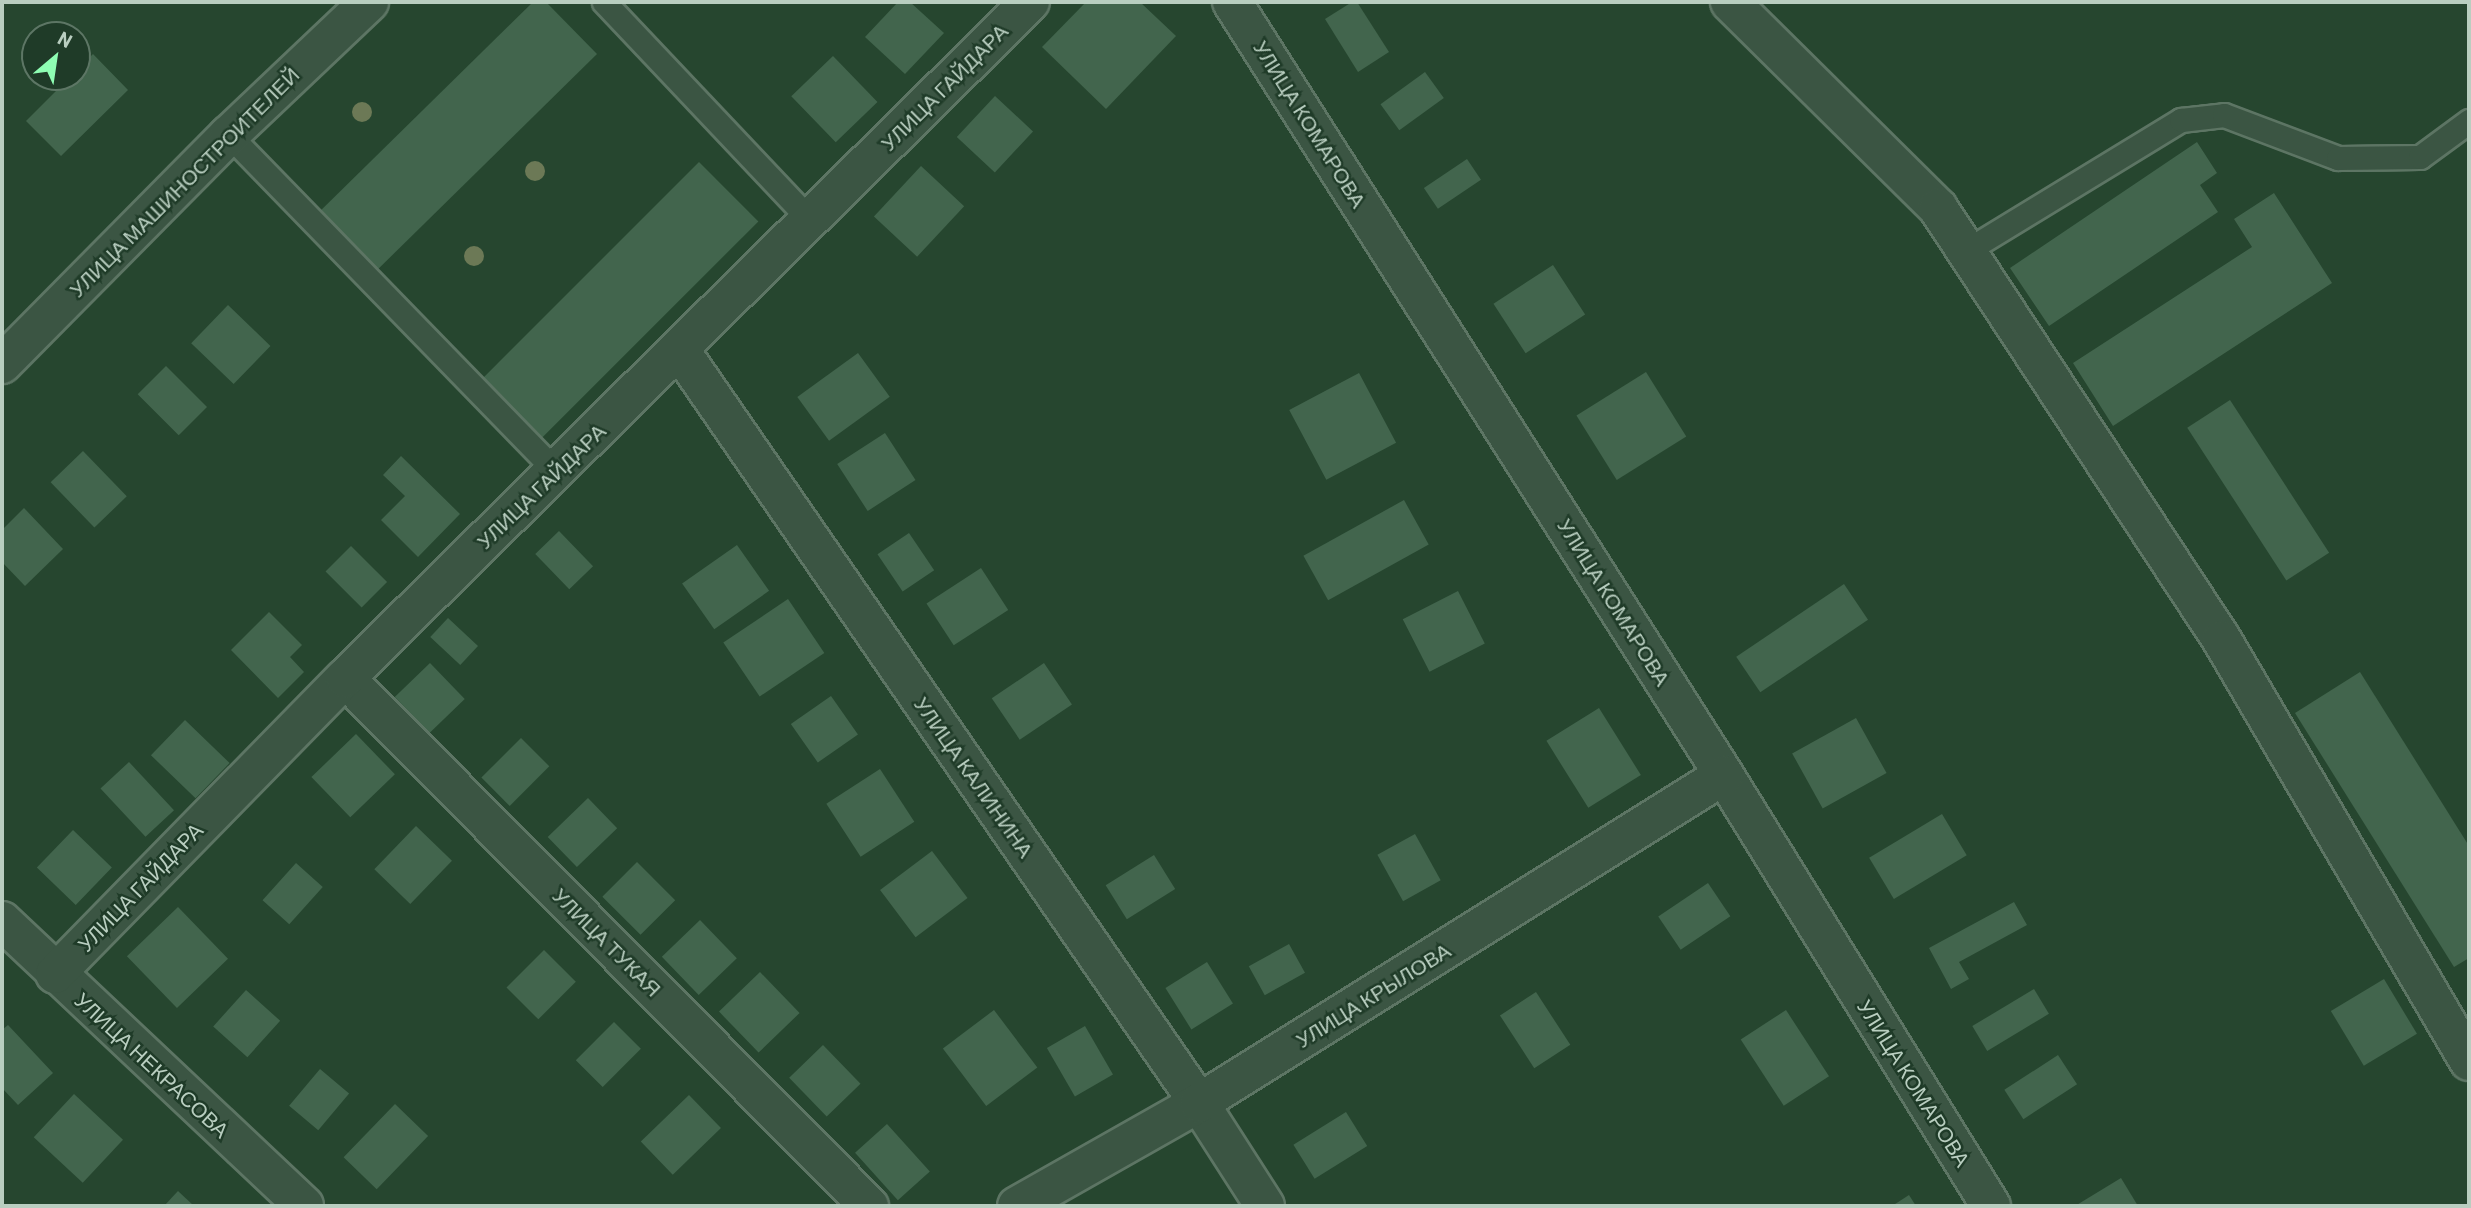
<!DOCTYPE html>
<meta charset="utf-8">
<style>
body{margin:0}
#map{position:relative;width:2471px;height:1208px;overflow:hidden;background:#26462f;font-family:Barlow,sans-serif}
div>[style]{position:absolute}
.building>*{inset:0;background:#42654d;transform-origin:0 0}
.roads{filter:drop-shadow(2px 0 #5d7564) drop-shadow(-2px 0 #5d7564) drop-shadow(0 2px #5d7564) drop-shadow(0 -2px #5d7564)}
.service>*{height:23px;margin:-11.5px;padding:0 11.5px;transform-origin:11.5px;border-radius:11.5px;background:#3b5543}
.minor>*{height:38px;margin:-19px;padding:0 19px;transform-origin:19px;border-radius:19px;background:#3b5543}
.trees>*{width:20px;height:20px;margin:-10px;border-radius:50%;background:#6c7956}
span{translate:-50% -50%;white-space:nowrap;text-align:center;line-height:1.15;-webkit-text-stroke:5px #1f3b28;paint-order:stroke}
.street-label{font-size:21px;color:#b9cec0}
.frame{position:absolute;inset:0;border:4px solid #b9cec0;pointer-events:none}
.north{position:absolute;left:21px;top:21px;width:70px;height:70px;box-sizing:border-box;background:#1f3b28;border:2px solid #5d7665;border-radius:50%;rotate:29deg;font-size:19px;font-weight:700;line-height:28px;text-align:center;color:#b9cec0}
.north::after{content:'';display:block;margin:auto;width:24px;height:32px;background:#8efeb3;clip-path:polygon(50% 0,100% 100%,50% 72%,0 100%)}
</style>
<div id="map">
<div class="building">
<div style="clip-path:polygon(533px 2px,546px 2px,597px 54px,369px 278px,311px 220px)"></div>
<div style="clip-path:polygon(898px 2px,910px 2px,944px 33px,905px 74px,865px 37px)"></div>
<div style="clip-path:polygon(1086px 2px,1140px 2px,1176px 36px,1106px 109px,1042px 47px)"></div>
<div style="clip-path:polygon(1352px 2px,1357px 2px,1389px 52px,1358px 72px,1325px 19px)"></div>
<div style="clip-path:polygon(93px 54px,128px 90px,61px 156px,26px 121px,70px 77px,77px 77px,77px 70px)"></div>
<div style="left:833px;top:56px;width:64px;height:58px;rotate:46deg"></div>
<div style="left:1425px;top:72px;width:32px;height:55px;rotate:54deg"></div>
<div style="left:995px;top:96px;width:52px;height:56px;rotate:43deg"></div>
<div style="clip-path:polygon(2197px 142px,2217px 173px,2200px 185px,2218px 212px,2049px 326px,2010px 268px)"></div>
<div style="left:1467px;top:159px;width:25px;height:52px;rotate:56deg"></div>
<div style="left:699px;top:162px;width:84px;height:311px;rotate:45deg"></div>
<div style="left:921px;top:166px;width:59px;height:69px;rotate:43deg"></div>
<div style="clip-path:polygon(2274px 193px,2332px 283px,2113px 426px,2073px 363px,2252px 247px,2234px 219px)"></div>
<div style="left:1553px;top:265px;width:59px;height:71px;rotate:57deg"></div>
<div style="left:228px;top:305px;width:59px;height:53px;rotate:44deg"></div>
<div style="left:858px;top:353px;width:54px;height:75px;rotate:54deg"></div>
<div style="left:166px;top:366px;width:58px;height:40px;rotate:45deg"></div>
<div style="left:1646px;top:372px;width:76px;height:82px;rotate:58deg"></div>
<div style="left:1359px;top:373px;width:79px;height:79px;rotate:62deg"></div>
<div style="left:2230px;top:400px;width:182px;height:51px;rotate:57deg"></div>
<div style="left:885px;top:433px;width:56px;height:57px;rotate:57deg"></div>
<div style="left:83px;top:451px;width:63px;height:45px;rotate:46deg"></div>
<div style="clip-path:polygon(401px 456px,460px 514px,418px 557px,381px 520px,405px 496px,383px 475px)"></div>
<div style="left:1404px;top:500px;width:51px;height:115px;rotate:61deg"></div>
<div style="clip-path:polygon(24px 508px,63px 549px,25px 586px,2px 562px,2px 530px)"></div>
<div style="left:559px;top:531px;width:49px;height:33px;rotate:46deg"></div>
<div style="left:909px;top:533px;width:45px;height:38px;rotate:56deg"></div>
<div style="left:737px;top:545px;width:56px;height:67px;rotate:55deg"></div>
<div style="left:351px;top:546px;width:51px;height:36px;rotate:45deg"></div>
<div style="left:981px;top:568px;width:50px;height:65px;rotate:57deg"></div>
<div style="left:1844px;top:584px;width:43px;height:130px;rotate:56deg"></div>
<div style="left:1458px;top:591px;width:59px;height:62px;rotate:63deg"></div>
<div style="left:788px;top:599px;width:65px;height:78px;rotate:56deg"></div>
<div style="clip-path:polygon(269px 612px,302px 645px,290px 657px,304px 672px,278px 698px,231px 650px)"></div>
<div style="left:448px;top:618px;width:41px;height:26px;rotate:43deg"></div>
<div style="left:430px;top:663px;width:50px;height:49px;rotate:46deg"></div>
<div style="left:1044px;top:663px;width:50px;height:63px;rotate:56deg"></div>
<div style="clip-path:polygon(2360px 672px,2469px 846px,2469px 958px,2454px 967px,2295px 713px)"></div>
<div style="left:831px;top:696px;width:47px;height:49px;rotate:55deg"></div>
<div style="left:1599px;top:708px;width:79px;height:62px;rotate:58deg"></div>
<div style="left:1856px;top:718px;width:63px;height:73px;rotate:61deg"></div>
<div style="left:185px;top:720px;width:62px;height:49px;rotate:44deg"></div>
<div style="left:356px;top:734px;width:56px;height:62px;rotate:46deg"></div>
<div style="left:521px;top:738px;width:40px;height:56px;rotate:45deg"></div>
<div style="left:129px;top:762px;width:66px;height:39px;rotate:47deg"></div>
<div style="left:880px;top:769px;width:63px;height:64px;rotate:57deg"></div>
<div style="left:588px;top:798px;width:42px;height:56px;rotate:46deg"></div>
<div style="left:1942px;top:814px;width:48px;height:85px;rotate:59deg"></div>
<div style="left:416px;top:826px;width:50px;height:60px;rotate:44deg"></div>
<div style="left:73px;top:830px;width:54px;height:52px;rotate:44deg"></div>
<div style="left:1415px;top:834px;width:53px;height:43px;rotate:61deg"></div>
<div style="left:932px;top:851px;width:59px;height:65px;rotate:53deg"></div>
<div style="left:1154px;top:855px;width:40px;height:57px;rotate:58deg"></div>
<div style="left:637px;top:862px;width:54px;height:49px;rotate:45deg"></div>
<div style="left:296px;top:863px;width:36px;height:50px;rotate:42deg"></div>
<div style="left:1708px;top:883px;width:40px;height:60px;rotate:56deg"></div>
<div style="clip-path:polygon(2014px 902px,2027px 925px,1959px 962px,1969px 979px,1951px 989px,1929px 948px)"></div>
<div style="left:178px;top:907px;width:72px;height:71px;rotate:46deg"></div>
<div style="left:700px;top:920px;width:53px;height:53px;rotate:46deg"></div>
<div style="left:1289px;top:944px;width:33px;height:46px;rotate:61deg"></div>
<div style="left:544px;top:950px;width:45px;height:53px;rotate:45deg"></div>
<div style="left:1207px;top:962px;width:49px;height:49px;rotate:58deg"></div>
<div style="left:760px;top:972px;width:57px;height:57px;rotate:46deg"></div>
<div style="left:2384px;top:979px;width:64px;height:62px;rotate:59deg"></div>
<div style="left:2034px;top:989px;width:29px;height:72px;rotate:59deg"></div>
<div style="left:246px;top:990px;width:46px;height:49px;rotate:42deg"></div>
<div style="left:1536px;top:992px;width:63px;height:43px;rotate:57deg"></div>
<div style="left:994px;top:1010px;width:72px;height:64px;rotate:53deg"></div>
<div style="left:1786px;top:1010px;width:79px;height:54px;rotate:57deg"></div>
<div style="left:614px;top:1022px;width:38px;height:54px;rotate:45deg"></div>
<div style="clip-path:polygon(8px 1025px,53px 1073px,18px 1105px,2px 1088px,2px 1030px)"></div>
<div style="left:1085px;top:1026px;width:56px;height:44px;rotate:60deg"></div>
<div style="left:823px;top:1045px;width:54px;height:47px;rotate:46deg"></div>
<div style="left:2058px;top:1055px;width:35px;height:64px;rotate:57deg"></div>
<div style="left:320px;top:1069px;width:38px;height:48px;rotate:40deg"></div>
<div style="left:74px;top:1094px;width:67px;height:59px;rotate:43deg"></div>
<div style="left:689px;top:1095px;width:46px;height:67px;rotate:46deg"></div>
<div style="left:395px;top:1104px;width:46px;height:74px;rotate:44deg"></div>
<div style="left:1346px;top:1112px;width:40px;height:62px;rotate:58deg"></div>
<div style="left:887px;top:1124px;width:64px;height:43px;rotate:48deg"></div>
<div style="clip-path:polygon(2121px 1178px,2138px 1206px,2075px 1206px)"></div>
<div style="clip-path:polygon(178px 1191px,194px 1206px,164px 1206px)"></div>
<div style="clip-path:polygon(1909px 1195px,1916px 1206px,1892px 1206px)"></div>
</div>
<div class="roads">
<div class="service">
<div style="left:604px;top:2px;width:300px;rotate:46.6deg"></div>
<div style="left:229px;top:135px;width:469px;rotate:45.8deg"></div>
<div style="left:1966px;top:251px;width:252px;rotate:-31.4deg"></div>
<div style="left:2181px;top:120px;width:43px;rotate:-6.6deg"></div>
<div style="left:2224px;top:115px;width:122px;rotate:20.7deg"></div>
<div style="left:2338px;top:158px;width:82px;rotate:-0.7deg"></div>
<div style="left:2420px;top:157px;width:61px;rotate:-36.3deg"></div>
</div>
<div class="minor">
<div style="left:1232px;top:2px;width:916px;rotate:57.52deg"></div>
<div style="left:1724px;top:775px;width:507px;rotate:58.22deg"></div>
<div style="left:1730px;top:2px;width:293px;rotate:44.7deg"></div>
<div style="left:1938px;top:208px;width:517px;rotate:56.68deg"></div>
<div style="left:2222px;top:640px;width:488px;rotate:59.6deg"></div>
<div style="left:679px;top:349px;width:916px;rotate:55.41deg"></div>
<div style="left:1199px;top:1103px;width:122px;rotate:57.3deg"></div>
<div style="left:2px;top:364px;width:322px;rotate:-45.3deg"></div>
<div style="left:229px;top:135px;width:193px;rotate:-43.5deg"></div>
<div style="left:345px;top:678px;width:744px;rotate:45.22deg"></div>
<div style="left:2px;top:921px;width:415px;rotate:43.3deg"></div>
<div style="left:55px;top:974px;width:414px;rotate:-45.6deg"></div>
<div style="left:345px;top:678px;width:962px;rotate:-44.62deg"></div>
<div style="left:1017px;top:1206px;width:209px;rotate:-29.5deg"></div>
<div style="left:1199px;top:1103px;width:619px;rotate:-32deg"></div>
</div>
</div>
<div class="trees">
<div style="left:362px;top:112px"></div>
<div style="left:535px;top:171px"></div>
<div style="left:474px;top:256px"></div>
</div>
<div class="street-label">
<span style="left:944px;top:87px;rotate:-45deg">УЛИЦА ГАЙДАРА</span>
<span style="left:1310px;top:124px;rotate:58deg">УЛИЦА КОМАРОВА</span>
<span style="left:184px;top:182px;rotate:-45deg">УЛИЦА МАШИНОСТРОИТЕЛЕЙ</span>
<span style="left:541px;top:486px;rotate:-44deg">УЛИЦА ГАЙДАРА</span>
<span style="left:1614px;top:602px;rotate:58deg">УЛИЦА КОМАРОВА</span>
<span style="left:974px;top:777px;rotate:55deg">УЛИЦА КАЛИНИНА</span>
<span style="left:140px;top:887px;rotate:-46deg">УЛИЦА ГАЙДАРА</span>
<span style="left:607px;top:942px;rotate:45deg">УЛИЦА ТУКАЯ</span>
<span style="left:1373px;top:995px;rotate:-32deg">УЛИЦА КРЫЛОВА</span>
<span style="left:152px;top:1065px;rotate:43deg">УЛИЦА НЕКРАСОВА</span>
<span style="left:1914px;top:1083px;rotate:58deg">УЛИЦА КОМАРОВА</span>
</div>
<div class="frame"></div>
<div class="north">N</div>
</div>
